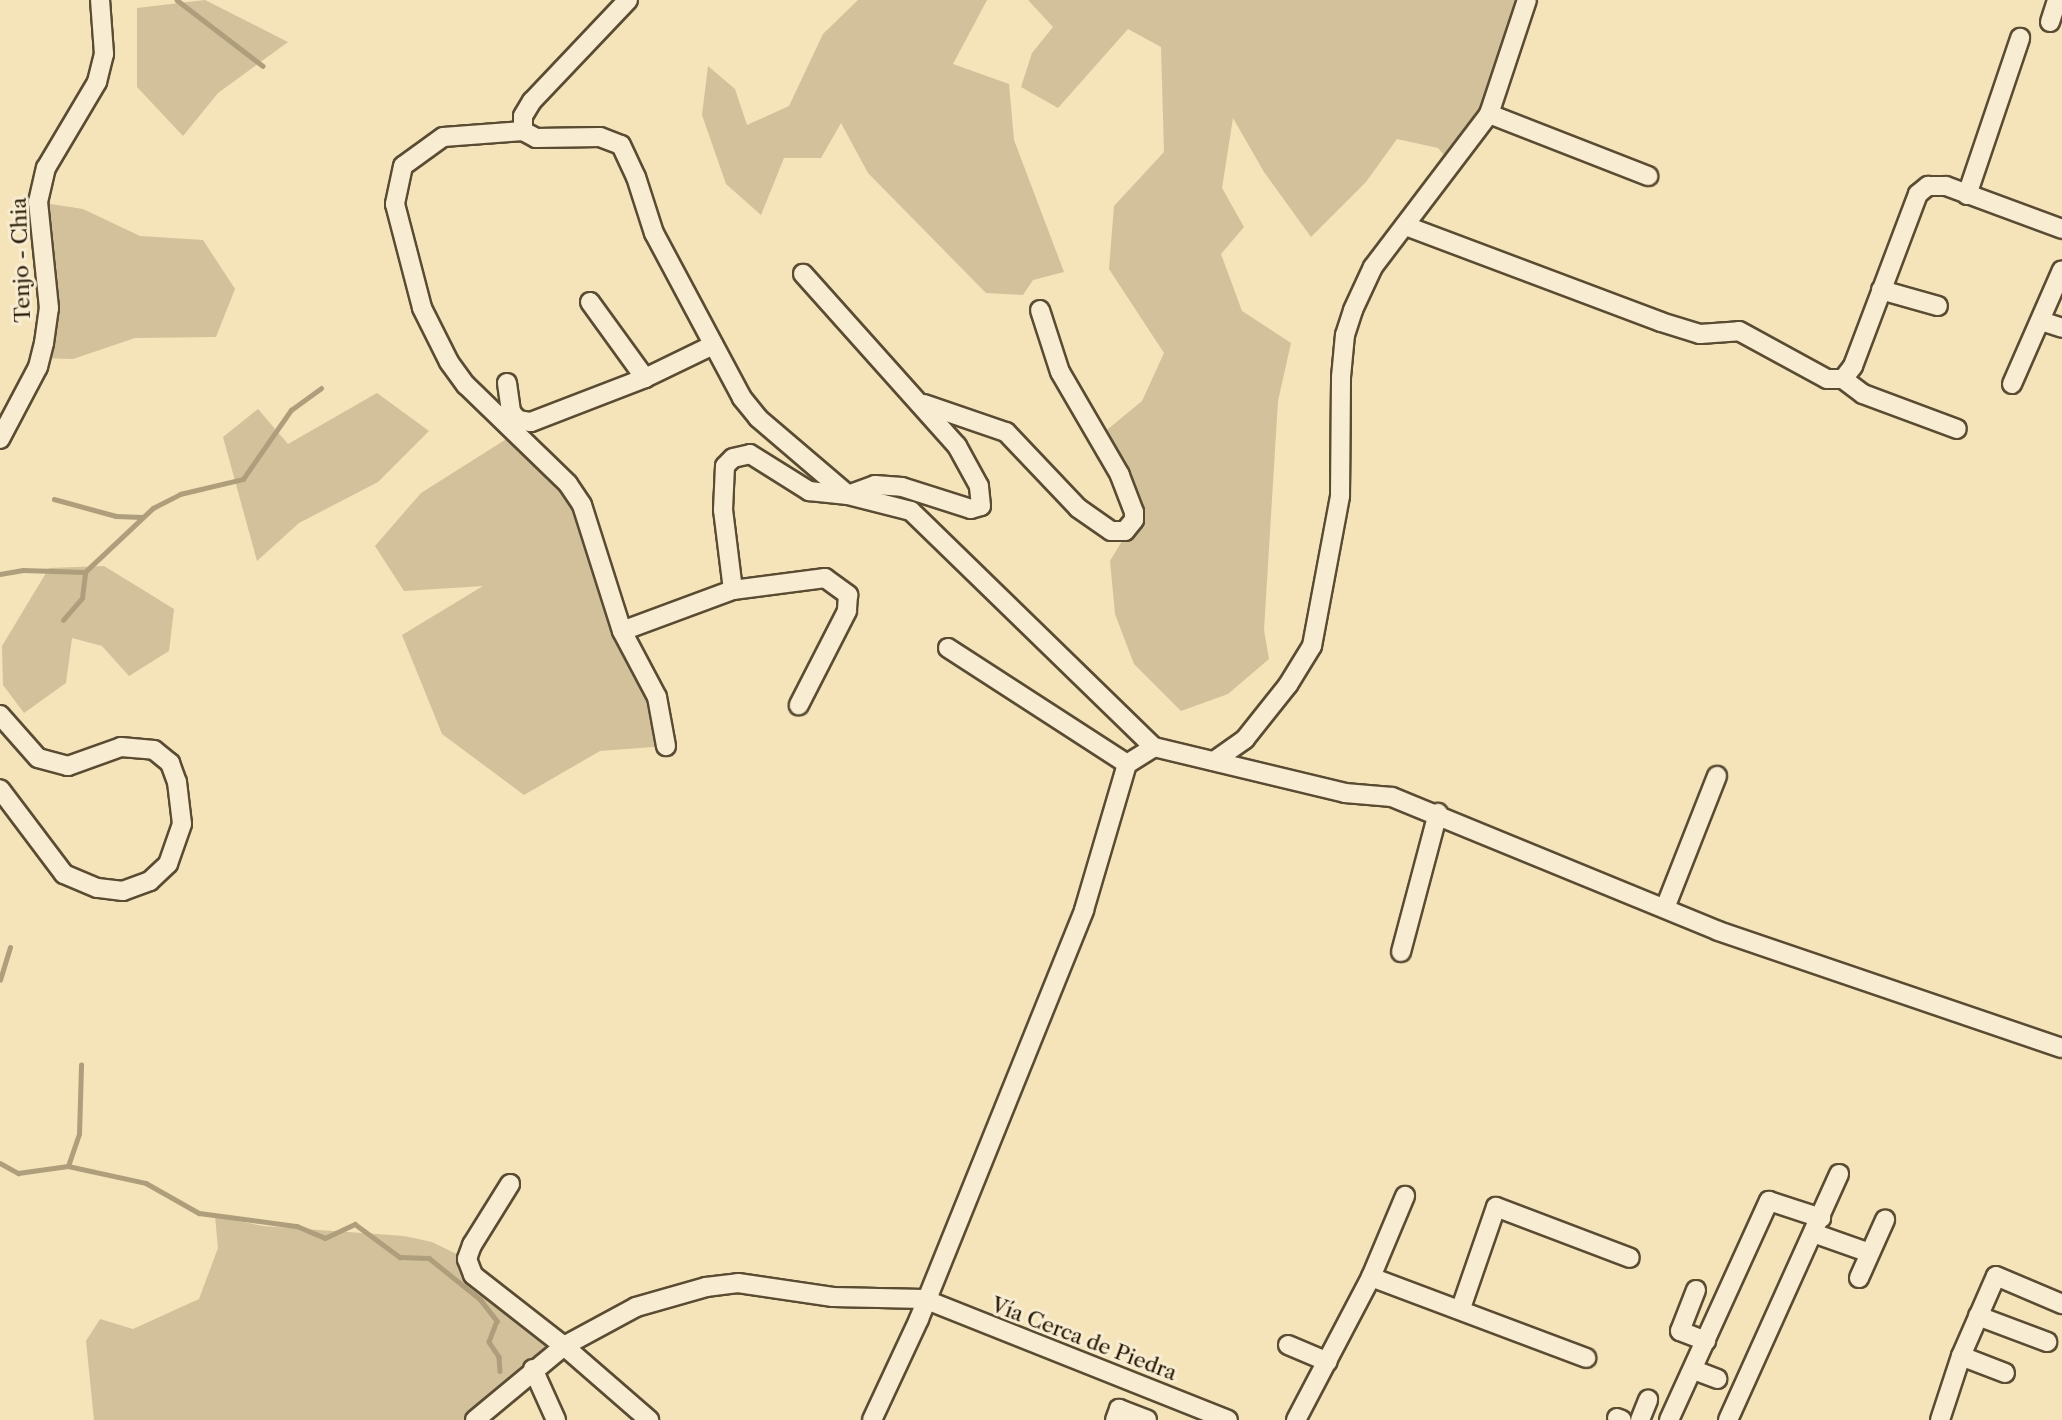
<!DOCTYPE html>
<meta charset="utf-8">
<style>
body{margin:0}
#map{position:relative;width:2062px;height:1420px;overflow:hidden;background:#f5e3b9;font-family:"Libre Caslon Text",serif}
div>[style]{position:absolute}
.green>*{inset:0;background:#d2c19b}
.stream>*{height:4.5px;margin:-2.25px;padding:0 2.25px;transform-origin:2.25px;border-radius:2.25px;background:#af9e7c}
.roads{filter:drop-shadow(2px 0 #5a4c33) drop-shadow(-2px 0 #5a4c33) drop-shadow(0 2px #5a4c33) drop-shadow(0 -2px #5a4c33)}
.minor>*{height:18px;margin:-9px;padding:0 9px;transform-origin:9px;border-radius:9px;background:#f8edd2}
span{translate:-50% -50%;white-space:nowrap;text-align:center;line-height:1.15;-webkit-text-stroke:6px #f8edd2;paint-order:stroke}
.street-label{font-size:21px;color:#271906}
</style>
<div id="map">
<div class="green">
<div style="clip-path:polygon(205px 0,288px 42px,218px 93px,183px 136px,137px 87px,137px 8px)"></div>
<div style="clip-path:polygon(858px 0,987px 0,953px 64px,1009px 84px,1014px 140px,1064px 272px,1033px 280px,1023px 295px,986px 293px,868px 173px,841px 123px,821px 158px,784px 158px,761px 215px,726px 184px,702px 115px,708px 66px,735px 89px,747px 125px,789px 106px,823px 34px)"></div>
<div style="clip-path:polygon(1028px 0,1527px 0,1489px 114px,1452px 164px,1438px 148px,1397px 139px,1366px 182px,1311px 237px,1264px 172px,1233px 118px,1222px 188px,1244px 227px,1221px 254px,1242px 311px,1291px 343px,1278px 401px,1264px 630px,1269px 659px,1228px 694px,1181px 711px,1134px 664px,1115px 614px,1110px 561px,1134px 521px,1096px 439px,1142px 401px,1164px 353px,1109px 269px,1114px 206px,1164px 152px,1161px 47px,1128px 29px,1058px 108px,1021px 87px,1032px 53px,1053px 27px)"></div>
<div style="clip-path:polygon(38px 202px,83px 209px,140px 236px,203px 240px,235px 289px,216px 337px,135px 338px,73px 359px,40px 358px,44px 343px)"></div>
<div style="clip-path:polygon(377px 393px,429px 431px,378px 482px,299px 523px,257px 561px,223px 437px,258px 409px,288px 444px)"></div>
<div style="clip-path:polygon(516px 433px,568px 484px,657px 697px,666px 746px,600px 751px,524px 795px,442px 734px,402px 635px,483px 586px,404px 591px,375px 546px,421px 493px)"></div>
<div style="clip-path:polygon(104px 566px,174px 609px,169px 651px,129px 676px,102px 646px,72px 638px,66px 683px,24px 713px,3px 685px,2px 646px,49px 568px)"></div>
<div style="clip-path:polygon(215px 1216px,263px 1226px,404px 1236px,432px 1242px,467px 1259px,564px 1346px,475px 1420px,94px 1420px,86px 1341px,100px 1319px,133px 1329px,199px 1299px,218px 1248px)"></div>
</div>
<div class="stream">
<div style="left:177px;top:0;width:108px;rotate:37.5deg"></div>
<div style="left:54px;top:499px;width:64px;rotate:15.3deg"></div>
<div style="left:116px;top:516px;width:26px;rotate:2deg"></div>
<div style="left:0;top:574px;width:23px;rotate:-10deg"></div>
<div style="left:23px;top:570px;width:62px;rotate:1.8deg"></div>
<div style="left:85px;top:572px;width:93px;rotate:-43.3deg"></div>
<div style="left:153px;top:508px;width:30px;rotate:-27deg"></div>
<div style="left:180px;top:494px;width:65px;rotate:-13.4deg"></div>
<div style="left:243px;top:479px;width:84px;rotate:-55.2deg"></div>
<div style="left:291px;top:410px;width:37px;rotate:-36deg"></div>
<div style="left:63px;top:620px;width:29px;rotate:-49deg"></div>
<div style="left:82px;top:598px;width:26px;rotate:-83deg"></div>
<div style="left:0;top:980px;width:34px;rotate:-73deg"></div>
<div style="left:0;top:1163px;width:21px;rotate:29deg"></div>
<div style="left:18px;top:1173px;width:50px;rotate:-8deg"></div>
<div style="left:68px;top:1166px;width:80px;rotate:12.3deg"></div>
<div style="left:146px;top:1183px;width:61px;rotate:29.5deg"></div>
<div style="left:199px;top:1213px;width:99px;rotate:7.6deg"></div>
<div style="left:297px;top:1226px;width:30px;rotate:23deg"></div>
<div style="left:325px;top:1238px;width:33px;rotate:-25deg"></div>
<div style="left:355px;top:1224px;width:56px;rotate:36.3deg"></div>
<div style="left:400px;top:1257px;width:29px;rotate:2deg"></div>
<div style="left:429px;top:1258px;width:65px;rotate:38.8deg"></div>
<div style="left:480px;top:1299px;width:28px;rotate:52deg"></div>
<div style="left:497px;top:1321px;width:22px;rotate:111deg"></div>
<div style="left:489px;top:1342px;width:18px;rotate:56deg"></div>
<div style="left:499px;top:1357px;width:14px;rotate:86deg"></div>
<div style="left:68px;top:1166px;width:34px;rotate:-71deg"></div>
<div style="left:79px;top:1134px;width:69px;rotate:-88.3deg"></div>
</div>
<div class="roads">
<div class="minor">
<div style="left:628px;top:0;width:139px;rotate:133.5deg"></div>
<div style="left:532px;top:101px;width:17px;rotate:121deg"></div>
<div style="left:523px;top:116px;width:15px;rotate:90deg"></div>
<div style="left:523px;top:131px;width:15px;rotate:28deg"></div>
<div style="left:536px;top:138px;width:64px;rotate:-0.9deg"></div>
<div style="left:600px;top:137px;width:22px;rotate:21deg"></div>
<div style="left:621px;top:145px;width:35px;rotate:65deg"></div>
<div style="left:636px;top:177px;width:59px;rotate:72.2deg"></div>
<div style="left:654px;top:233px;width:187px;rotate:61.9deg"></div>
<div style="left:742px;top:398px;width:26px;rotate:51deg"></div>
<div style="left:758px;top:418px;width:118px;rotate:40.5deg"></div>
<div style="left:848px;top:495px;width:65px;rotate:14.3deg"></div>
<div style="left:911px;top:511px;width:339px;rotate:44.2deg"></div>
<div style="left:2050px;top:22px;width:23px;rotate:-72deg"></div>
<div style="left:1489px;top:114px;width:171px;rotate:21.3deg"></div>
<div style="left:523px;top:131px;width:80px;rotate:175.7deg"></div>
<div style="left:443px;top:137px;width:49px;rotate:144.1deg"></div>
<div style="left:403px;top:166px;width:39px;rotate:102deg"></div>
<div style="left:395px;top:204px;width:107px;rotate:75.4deg"></div>
<div style="left:422px;top:308px;width:60px;rotate:63.4deg"></div>
<div style="left:449px;top:362px;width:29px;rotate:54deg"></div>
<div style="left:466px;top:385px;width:142px;rotate:44.1deg"></div>
<div style="left:568px;top:484px;width:25px;rotate:56deg"></div>
<div style="left:582px;top:505px;width:132px;rotate:72.4deg"></div>
<div style="left:622px;top:631px;width:118px;rotate:-20.3deg"></div>
<div style="left:733px;top:590px;width:81px;rotate:-97.1deg"></div>
<div style="left:723px;top:510px;width:44px;rotate:-87.4deg"></div>
<div style="left:725px;top:466px;width:11px;rotate:-45deg"></div>
<div style="left:733px;top:458px;width:17px;rotate:-13deg"></div>
<div style="left:750px;top:454px;width:70px;rotate:32.1deg"></div>
<div style="left:809px;top:491px;width:39px;rotate:6deg"></div>
<div style="left:848px;top:495px;width:29px;rotate:-20deg"></div>
<div style="left:875px;top:485px;width:27px;rotate:4deg"></div>
<div style="left:902px;top:487px;width:72px;rotate:17.7deg"></div>
<div style="left:971px;top:509px;width:10px;rotate:-17deg"></div>
<div style="left:981px;top:506px;width:20px;rotate:-96deg"></div>
<div style="left:979px;top:486px;width:46px;rotate:-118.8deg"></div>
<div style="left:957px;top:446px;width:231px;rotate:-131.8deg"></div>
<div style="left:1967px;top:195px;width:166px;rotate:-71.3deg"></div>
<div style="left:1406px;top:226px;width:272px;rotate:20.6deg"></div>
<div style="left:1661px;top:322px;width:41px;rotate:17.1deg"></div>
<div style="left:1700px;top:334px;width:39px;rotate:-4deg"></div>
<div style="left:1739px;top:331px;width:100px;rotate:28.6deg"></div>
<div style="left:1827px;top:379px;width:16px"></div>
<div style="left:1843px;top:379px;width:16px;rotate:-52deg"></div>
<div style="left:1853px;top:366px;width:184px;rotate:-69.3deg"></div>
<div style="left:1918px;top:194px;width:13px;rotate:-39deg"></div>
<div style="left:1928px;top:186px;width:18px"></div>
<div style="left:1946px;top:186px;width:124px;rotate:20.3deg"></div>
<div style="left:1881px;top:290px;width:59px;rotate:15.7deg"></div>
<div style="left:590px;top:302px;width:94px;rotate:54.1deg"></div>
<div style="left:2041px;top:321px;width:22px;rotate:18deg"></div>
<div style="left:1843px;top:379px;width:25px;rotate:37deg"></div>
<div style="left:1863px;top:394px;width:100px;rotate:20.4deg"></div>
<div style="left:507px;top:383px;width:29px;rotate:82deg"></div>
<div style="left:511px;top:412px;width:11px;rotate:49deg"></div>
<div style="left:518px;top:420px;width:13px;rotate:9deg"></div>
<div style="left:531px;top:422px;width:122px;rotate:-21.1deg"></div>
<div style="left:645px;top:378px;width:76px;rotate:-25.9deg"></div>
<div style="left:2012px;top:384px;width:124px;rotate:-66.3deg"></div>
<div style="left:924px;top:404px;width:87px;rotate:18.9deg"></div>
<div style="left:1006px;top:432px;width:105px;rotate:46.5deg"></div>
<div style="left:1078px;top:508px;width:40px;rotate:34.9deg"></div>
<div style="left:1111px;top:531px;width:14px"></div>
<div style="left:1125px;top:531px;width:14px;rotate:-51deg"></div>
<div style="left:1134px;top:520px;width:8px;rotate:-90deg"></div>
<div style="left:1134px;top:512px;width:40px;rotate:-111deg"></div>
<div style="left:1120px;top:475px;width:119px;rotate:-120.2deg"></div>
<div style="left:1060px;top:372px;width:65px;rotate:-107.9deg"></div>
<div style="left:0;top:439px;width:81px;rotate:-62.2deg"></div>
<div style="left:38px;top:367px;width:25px;rotate:-76deg"></div>
<div style="left:44px;top:343px;width:35px;rotate:-82deg"></div>
<div style="left:49px;top:308px;width:107px;rotate:-95.9deg"></div>
<div style="left:38px;top:202px;width:35px;rotate:-77deg"></div>
<div style="left:46px;top:168px;width:100px;rotate:-59.3deg"></div>
<div style="left:97px;top:82px;width:29px;rotate:-76deg"></div>
<div style="left:104px;top:54px;width:54px;rotate:-94.2deg"></div>
<div style="left:733px;top:590px;width:93px;rotate:-7.4deg"></div>
<div style="left:825px;top:578px;width:29px;rotate:36deg"></div>
<div style="left:848px;top:595px;width:16px;rotate:94deg"></div>
<div style="left:847px;top:611px;width:106px;rotate:117.1deg"></div>
<div style="left:622px;top:631px;width:75px;rotate:62.1deg"></div>
<div style="left:657px;top:697px;width:50px;rotate:79.6deg"></div>
<div style="left:948px;top:648px;width:213px;rotate:32.9deg"></div>
<div style="left:0;top:715px;width:57px;rotate:48.5deg"></div>
<div style="left:38px;top:758px;width:31px;rotate:15deg"></div>
<div style="left:68px;top:766px;width:56px;rotate:-19.7deg"></div>
<div style="left:121px;top:747px;width:33px;rotate:5deg"></div>
<div style="left:154px;top:750px;width:21px;rotate:39deg"></div>
<div style="left:170px;top:763px;width:20px;rotate:70deg"></div>
<div style="left:177px;top:782px;width:42px;rotate:83.2deg"></div>
<div style="left:182px;top:824px;width:42px;rotate:109.3deg"></div>
<div style="left:168px;top:864px;width:25px;rotate:137deg"></div>
<div style="left:150px;top:881px;width:29px;rotate:160deg"></div>
<div style="left:123px;top:891px;width:26px;rotate:-173deg"></div>
<div style="left:97px;top:888px;width:36px;rotate:-157deg"></div>
<div style="left:64px;top:874px;width:106px;rotate:-127deg"></div>
<div style="left:1214px;top:761px;width:38px;rotate:-35deg"></div>
<div style="left:1245px;top:739px;width:69px;rotate:-51.5deg"></div>
<div style="left:1288px;top:685px;width:46px;rotate:-58.4deg"></div>
<div style="left:1312px;top:646px;width:153px;rotate:-79.4deg"></div>
<div style="left:1340px;top:496px;width:119px;rotate:-89.5deg"></div>
<div style="left:1341px;top:377px;width:42px;rotate:-84.6deg"></div>
<div style="left:1345px;top:335px;width:26px;rotate:-72deg"></div>
<div style="left:1353px;top:310px;width:47px;rotate:-65.1deg"></div>
<div style="left:1373px;top:267px;width:192px;rotate:-52.8deg"></div>
<div style="left:1489px;top:114px;width:120px;rotate:-71.6deg"></div>
<div style="left:1665px;top:908px;width:142px;rotate:-68.5deg"></div>
<div style="left:1401px;top:952px;width:144px;rotate:-75.1deg"></div>
<div style="left:510px;top:1184px;width:72px;rotate:121.9deg"></div>
<div style="left:472px;top:1245px;width:15px;rotate:110deg"></div>
<div style="left:467px;top:1259px;width:17px;rotate:69deg"></div>
<div style="left:473px;top:1275px;width:115px;rotate:38deg"></div>
<div style="left:564px;top:1346px;width:113px;rotate:41deg"></div>
<div style="left:1816px;top:1234px;width:57px;rotate:19.4deg"></div>
<div style="left:1371px;top:1277px;width:88px;rotate:-67.2deg"></div>
<div style="left:1859px;top:1278px;width:64px;rotate:-65.9deg"></div>
<div style="left:1696px;top:1290px;width:44px;rotate:111.3deg"></div>
<div style="left:1680px;top:1331px;width:28px;rotate:21deg"></div>
<div style="left:924px;top:1299px;width:327px;rotate:21.7deg"></div>
<div style="left:1461px;top:1308px;width:107px;rotate:-70.9deg"></div>
<div style="left:1496px;top:1207px;width:143px;rotate:20.8deg"></div>
<div style="left:1978px;top:1316px;width:74px;rotate:20.6deg"></div>
<div style="left:1288px;top:1345px;width:43px;rotate:23deg"></div>
<div style="left:1961px;top:1356px;width:47px;rotate:21.1deg"></div>
<div style="left:533px;top:1369px;width:56px;rotate:65.7deg"></div>
<div style="left:1694px;top:1370px;width:25px;rotate:21deg"></div>
<div style="left:1617px;top:1418px;width:5px;rotate:22deg"></div>
<div style="left:475px;top:1420px;width:116px;rotate:-39.7deg"></div>
<div style="left:564px;top:1346px;width:82px;rotate:-28.4deg"></div>
<div style="left:636px;top:1307px;width:73px;rotate:-15.9deg"></div>
<div style="left:706px;top:1287px;width:32px;rotate:-7deg"></div>
<div style="left:738px;top:1283px;width:96px;rotate:8.4deg"></div>
<div style="left:833px;top:1297px;width:91px;rotate:1.3deg"></div>
<div style="left:872px;top:1420px;width:111px;rotate:-65deg"></div>
<div style="left:919px;top:1319px;width:441px;rotate:-68deg"></div>
<div style="left:1084px;top:910px;width:152px;rotate:-73.6deg"></div>
<div style="left:1127px;top:764px;width:32px;rotate:-32deg"></div>
<div style="left:1154px;top:747px;width:196px;rotate:13.5deg"></div>
<div style="left:1345px;top:793px;width:47px;rotate:4.9deg"></div>
<div style="left:1392px;top:797px;width:352px;rotate:22.3deg"></div>
<div style="left:1718px;top:931px;width:363px;rotate:18.8deg"></div>
<div style="left:1115px;top:1420px;width:12px;rotate:-70deg"></div>
<div style="left:1119px;top:1409px;width:30px;rotate:21deg"></div>
<div style="left:1296px;top:1420px;width:161px;rotate:-62.3deg"></div>
<div style="left:1371px;top:1277px;width:230px;rotate:20.6deg"></div>
<div style="left:1640px;top:1420px;width:22px;rotate:-68deg"></div>
<div style="left:1669px;top:1420px;width:241px;rotate:-65.5deg"></div>
<div style="left:1769px;top:1201px;width:55px;rotate:18.1deg"></div>
<div style="left:1728px;top:1420px;width:270px;rotate:-65.7deg"></div>
<div style="left:1940px;top:1420px;width:67px;rotate:-71.8deg"></div>
<div style="left:1961px;top:1356px;width:87px;rotate:-66.4deg"></div>
<div style="left:1996px;top:1276px;width:72px;rotate:23deg"></div>
</div>
</div>
<div class="street-label">
<span style="left:21px;top:260px;rotate:-92deg">Tenjo - Chia</span>
<span style="left:1084px;top:1339px;rotate:21deg">Vía Cerca de Piedra</span>
</div>
</div>
